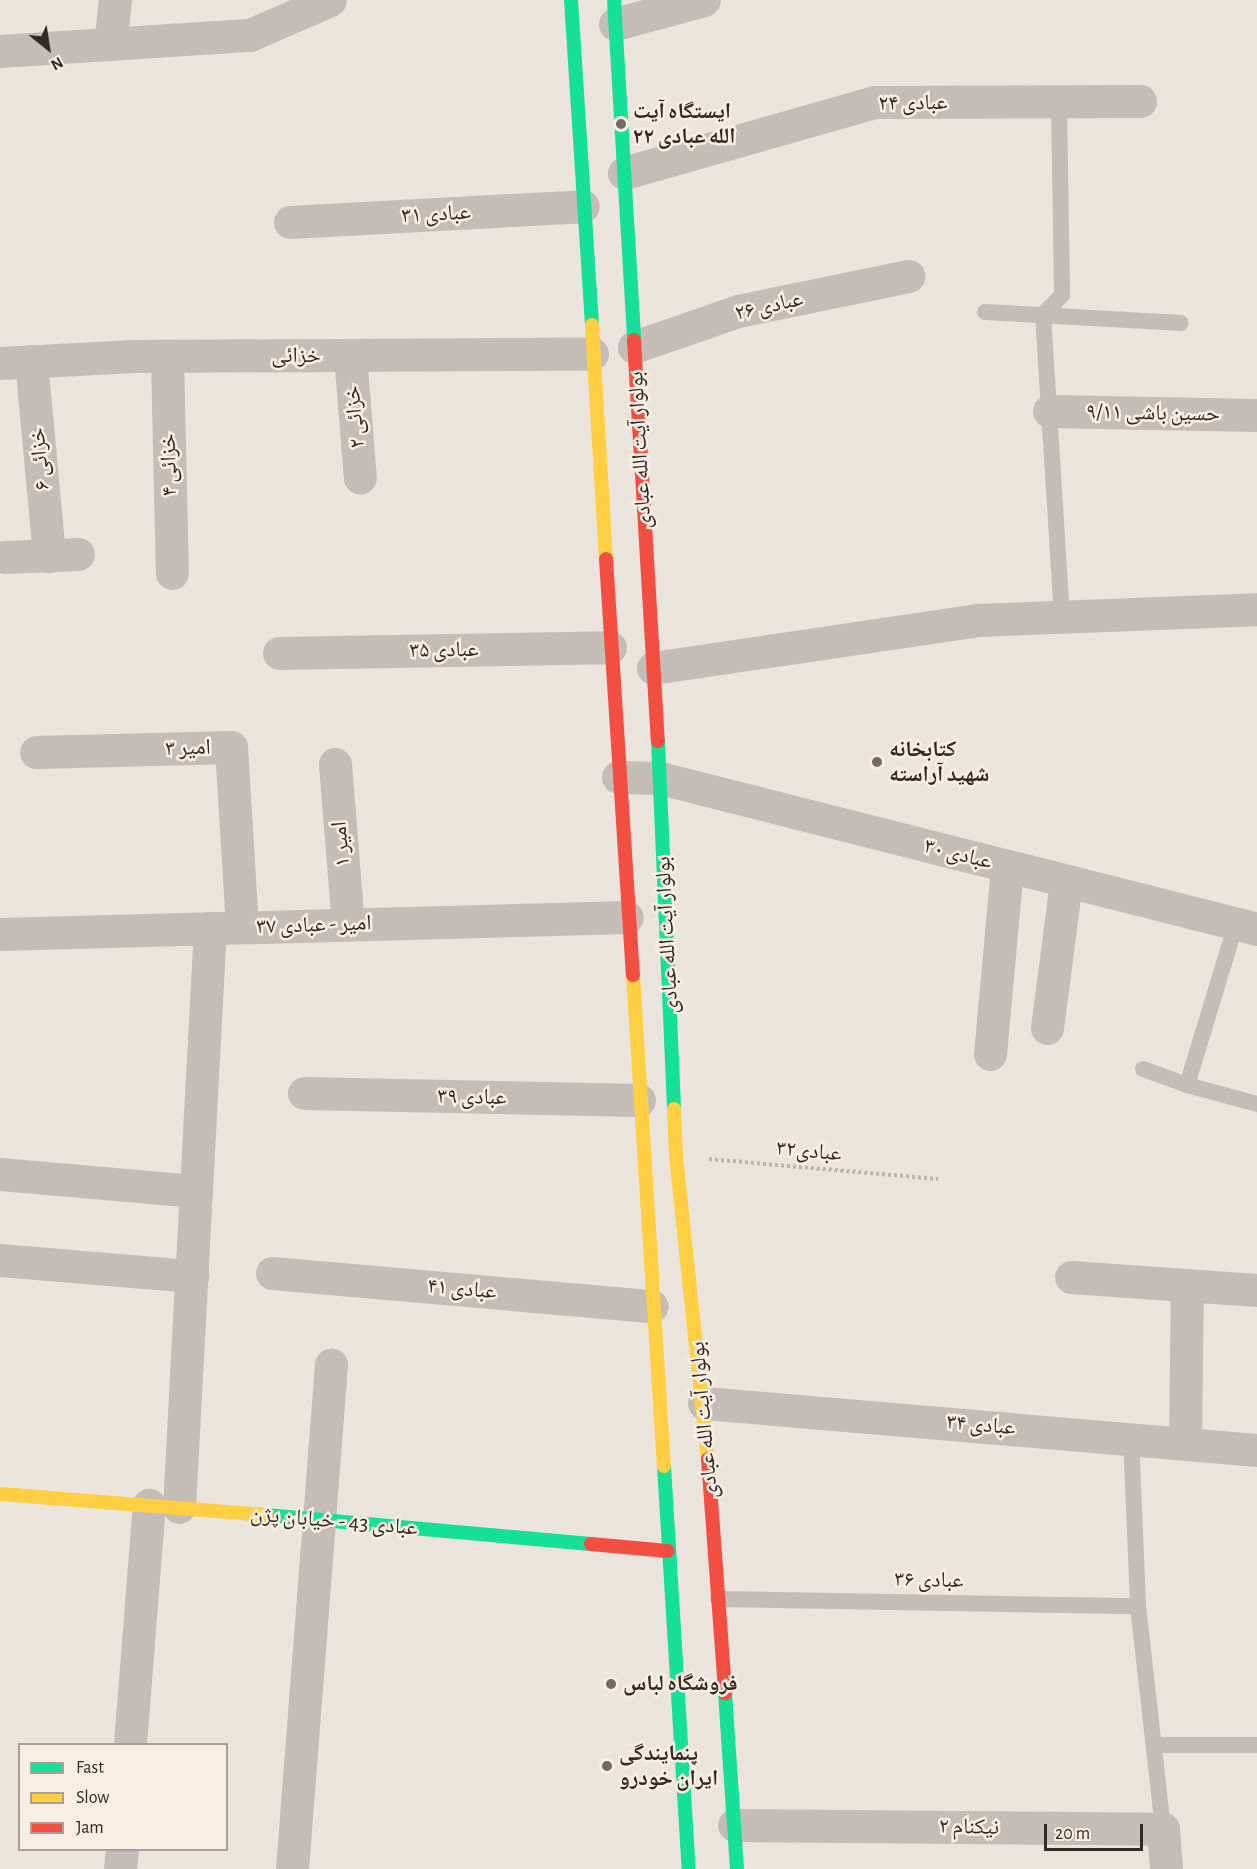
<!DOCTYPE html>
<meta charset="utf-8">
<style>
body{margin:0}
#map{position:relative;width:1257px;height:1869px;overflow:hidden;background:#eae4dd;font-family:"Alegreya Sans","Noto Naskh Arabic",sans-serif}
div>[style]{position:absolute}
.path>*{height:4px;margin-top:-2px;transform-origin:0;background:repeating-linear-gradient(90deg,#bcb4af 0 3px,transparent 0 6px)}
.lane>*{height:16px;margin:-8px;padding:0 8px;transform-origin:8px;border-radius:8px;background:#c3bcb7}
.street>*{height:33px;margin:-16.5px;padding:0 16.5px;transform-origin:16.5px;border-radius:16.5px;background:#c3bcb7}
.fast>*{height:14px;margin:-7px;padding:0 7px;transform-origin:7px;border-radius:7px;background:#16e098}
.slow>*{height:14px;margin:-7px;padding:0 7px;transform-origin:7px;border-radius:7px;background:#ffcf43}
.jam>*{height:14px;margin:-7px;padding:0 7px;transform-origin:7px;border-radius:7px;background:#f24e42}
.dots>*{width:16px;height:16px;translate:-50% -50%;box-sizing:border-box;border:3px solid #f8eee3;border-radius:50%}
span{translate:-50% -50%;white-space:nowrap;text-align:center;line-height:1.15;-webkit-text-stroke:5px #f8eee3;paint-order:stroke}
.street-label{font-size:22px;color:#332925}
.poi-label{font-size:22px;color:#332925;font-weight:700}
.left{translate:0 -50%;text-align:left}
.legend{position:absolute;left:18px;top:1743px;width:210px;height:108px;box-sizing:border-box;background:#f8eee3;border:2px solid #a99f97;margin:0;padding:8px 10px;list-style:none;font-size:18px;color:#332925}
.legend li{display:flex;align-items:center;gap:12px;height:30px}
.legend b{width:30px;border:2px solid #a99f97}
.north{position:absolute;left:18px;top:18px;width:60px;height:60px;-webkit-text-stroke:4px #f8eee3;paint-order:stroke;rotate:150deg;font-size:16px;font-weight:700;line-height:24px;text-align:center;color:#332925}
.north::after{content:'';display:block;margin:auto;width:21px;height:27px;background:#332925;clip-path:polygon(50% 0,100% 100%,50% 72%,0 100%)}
.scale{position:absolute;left:1044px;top:1824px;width:99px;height:27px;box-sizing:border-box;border:3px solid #332925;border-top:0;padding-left:8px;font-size:18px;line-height:21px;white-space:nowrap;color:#332925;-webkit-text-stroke:4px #f8eee3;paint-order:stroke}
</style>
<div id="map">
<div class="path">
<div style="left:709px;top:1159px;width:230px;rotate:5deg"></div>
</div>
<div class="lane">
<div style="left:1059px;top:102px;width:193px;rotate:89.1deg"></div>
<div style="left:1062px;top:295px;width:28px;rotate:134deg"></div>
<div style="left:1043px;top:315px;width:303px;rotate:86.4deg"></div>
<div style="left:985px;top:312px;width:196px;rotate:3.2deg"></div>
<div style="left:1143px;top:1069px;width:47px;rotate:20deg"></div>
<div style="left:1187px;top:1085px;width:73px;rotate:15.2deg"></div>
<div style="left:1187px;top:1085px;width:168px;rotate:-73.1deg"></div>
<div style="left:1131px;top:1437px;width:169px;rotate:87.6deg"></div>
<div style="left:1138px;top:1606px;width:224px;rotate:83.6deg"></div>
<div style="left:718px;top:1599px;width:420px;rotate:1deg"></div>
<div style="left:1154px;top:1745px;width:103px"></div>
</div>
<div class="street">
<div style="left:615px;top:24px;width:92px;rotate:-15.1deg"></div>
<div style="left:110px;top:44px;width:44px;rotate:-83.5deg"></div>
<div style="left:0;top:51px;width:251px;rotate:-3.7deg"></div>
<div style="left:250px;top:35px;width:87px;rotate:-23.6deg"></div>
<div style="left:624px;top:173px;width:261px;rotate:-15.8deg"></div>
<div style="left:875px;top:102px;width:265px;rotate:-0.2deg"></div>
<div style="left:290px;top:222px;width:293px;rotate:-3.1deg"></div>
<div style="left:634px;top:347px;width:110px;rotate:-19.1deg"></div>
<div style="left:738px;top:311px;width:174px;rotate:-11.6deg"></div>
<div style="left:350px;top:355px;width:123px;rotate:85.4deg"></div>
<div style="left:167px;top:357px;width:216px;rotate:88.7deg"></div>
<div style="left:31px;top:361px;width:196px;rotate:84.7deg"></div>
<div style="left:0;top:363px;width:135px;rotate:-3deg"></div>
<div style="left:135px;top:356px;width:457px;rotate:-0.3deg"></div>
<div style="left:1049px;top:411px;width:208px;rotate:1.1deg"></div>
<div style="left:5px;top:557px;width:73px;rotate:-2.4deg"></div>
<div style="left:279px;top:653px;width:331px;rotate:-1deg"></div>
<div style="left:653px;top:668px;width:328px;rotate:-8.4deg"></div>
<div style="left:977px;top:620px;width:280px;rotate:-2.2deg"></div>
<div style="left:36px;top:752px;width:195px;rotate:-1.5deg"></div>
<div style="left:231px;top:747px;width:180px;rotate:86.5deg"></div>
<div style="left:335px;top:764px;width:161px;rotate:85.4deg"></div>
<div style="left:618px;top:777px;width:42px;rotate:1.4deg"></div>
<div style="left:660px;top:778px;width:616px;rotate:14.19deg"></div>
<div style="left:0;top:934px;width:627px;rotate:-1.55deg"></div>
<div style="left:1047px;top:1028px;width:148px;rotate:-82.6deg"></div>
<div style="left:990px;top:1054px;width:189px;rotate:-84.8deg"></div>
<div style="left:304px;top:1093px;width:335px;rotate:1.2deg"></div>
<div style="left:0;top:1174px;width:197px;rotate:5deg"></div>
<div style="left:0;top:1260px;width:193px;rotate:4.8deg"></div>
<div style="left:272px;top:1273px;width:381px;rotate:5deg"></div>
<div style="left:1071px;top:1277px;width:186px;rotate:4deg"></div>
<div style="left:704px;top:1403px;width:555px;rotate:4.86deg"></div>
<div style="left:1185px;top:1443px;width:158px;rotate:-89.3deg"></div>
<div style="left:179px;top:1507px;width:580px;rotate:-86.94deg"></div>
<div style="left:130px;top:1744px;width:240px;rotate:-85.5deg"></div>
<div style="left:734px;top:1825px;width:429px;rotate:0.5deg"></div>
<div style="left:1163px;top:1829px;width:40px;rotate:85.7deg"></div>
<div style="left:120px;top:1869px;width:19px;rotate:-84deg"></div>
<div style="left:292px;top:1869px;width:506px;rotate:-85.58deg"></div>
</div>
<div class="fast">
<div style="left:571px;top:0;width:326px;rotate:86.3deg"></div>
<div style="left:614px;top:0;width:341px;rotate:86.6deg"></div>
<div style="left:658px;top:741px;width:368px;rotate:87.5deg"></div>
<div style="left:664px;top:1466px;width:404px;rotate:86.5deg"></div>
<div style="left:266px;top:1515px;width:326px;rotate:5.1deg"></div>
<div style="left:725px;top:1693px;width:176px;rotate:86.1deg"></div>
</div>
<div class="slow">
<div style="left:592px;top:325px;width:234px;rotate:86.6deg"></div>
<div style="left:633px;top:975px;width:492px;rotate:86.4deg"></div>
<div style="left:674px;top:1109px;width:47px;rotate:87.6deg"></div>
<div style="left:676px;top:1156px;width:305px;rotate:84deg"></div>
<div style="left:0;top:1494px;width:267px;rotate:4.5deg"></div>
</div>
<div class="jam">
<div style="left:634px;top:340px;width:402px;rotate:86.6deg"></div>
<div style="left:606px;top:559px;width:417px;rotate:86.3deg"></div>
<div style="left:708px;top:1459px;width:235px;rotate:85.8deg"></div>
<div style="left:591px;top:1544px;width:77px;rotate:5.2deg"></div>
</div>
<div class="dots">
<div style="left:621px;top:124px;background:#736a65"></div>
<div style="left:877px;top:762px;background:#736a65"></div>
<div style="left:611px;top:1684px;background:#736a65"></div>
<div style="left:607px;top:1766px;background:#736a65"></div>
</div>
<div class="street-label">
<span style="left:913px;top:103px;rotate:-1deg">عبادی ۲۴</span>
<span style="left:436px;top:214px;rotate:-3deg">عبادی ۳۱</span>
<span style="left:769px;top:306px;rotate:-13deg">عبادی ۲۶</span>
<span style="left:296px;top:356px">خزائی</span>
<span style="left:1153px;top:413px;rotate:1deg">حسین باشی ۹/۱۱</span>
<span style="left:355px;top:417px;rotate:-95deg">خزائی ۲</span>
<span style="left:640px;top:450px;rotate:-93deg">بولوار آیت الله عبادی</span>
<span style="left:40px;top:459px;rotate:-95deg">خزائی ۶</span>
<span style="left:169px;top:465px;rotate:-91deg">خزائی ۴</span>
<span style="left:444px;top:650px;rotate:-1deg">عبادی ۳۵</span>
<span style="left:188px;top:748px;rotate:-2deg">امیر ۳</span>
<span style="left:341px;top:844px;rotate:-95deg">امیر ۱</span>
<span style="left:958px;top:854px;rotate:14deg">عبادی ۳۰</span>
<span style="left:314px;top:925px;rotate:-2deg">امیر - عبادی ۳۷</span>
<span style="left:667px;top:935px;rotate:-93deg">بولوار آیت الله عبادی</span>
<span style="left:472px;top:1097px;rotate:1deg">عبادی ۳۹</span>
<span style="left:809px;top:1151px;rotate:5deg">عبادی۳۲</span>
<span style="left:462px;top:1289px;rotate:5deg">عبادی ۴۱</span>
<span style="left:704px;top:1420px;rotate:-95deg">بولوار آیت الله عبادی</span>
<span style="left:981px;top:1425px;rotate:5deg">عبادی ۳۴</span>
<span style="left:334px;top:1521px;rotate:5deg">عبادی 43 - خیابان پژن</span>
<span style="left:929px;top:1580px;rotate:1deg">عبادی ۳۶</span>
<span style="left:969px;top:1827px;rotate:1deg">نیکنام ۲</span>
</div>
<div class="poi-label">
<span class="left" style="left:633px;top:124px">ایستگاه آیت<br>الله عبادی ۲۲</span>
<span class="left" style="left:889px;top:762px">کتابخانه<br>شهید آراسته</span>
<span class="left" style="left:623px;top:1684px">فروشگاه لباس</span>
<span class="left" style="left:619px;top:1766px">پنمایندگی<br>ایران خودرو</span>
</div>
<ul class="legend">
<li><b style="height:8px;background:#16e098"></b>Fast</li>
<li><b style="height:8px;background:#ffcf43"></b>Slow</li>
<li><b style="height:8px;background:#f24e42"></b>Jam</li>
</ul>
<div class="north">N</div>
<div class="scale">20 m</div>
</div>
